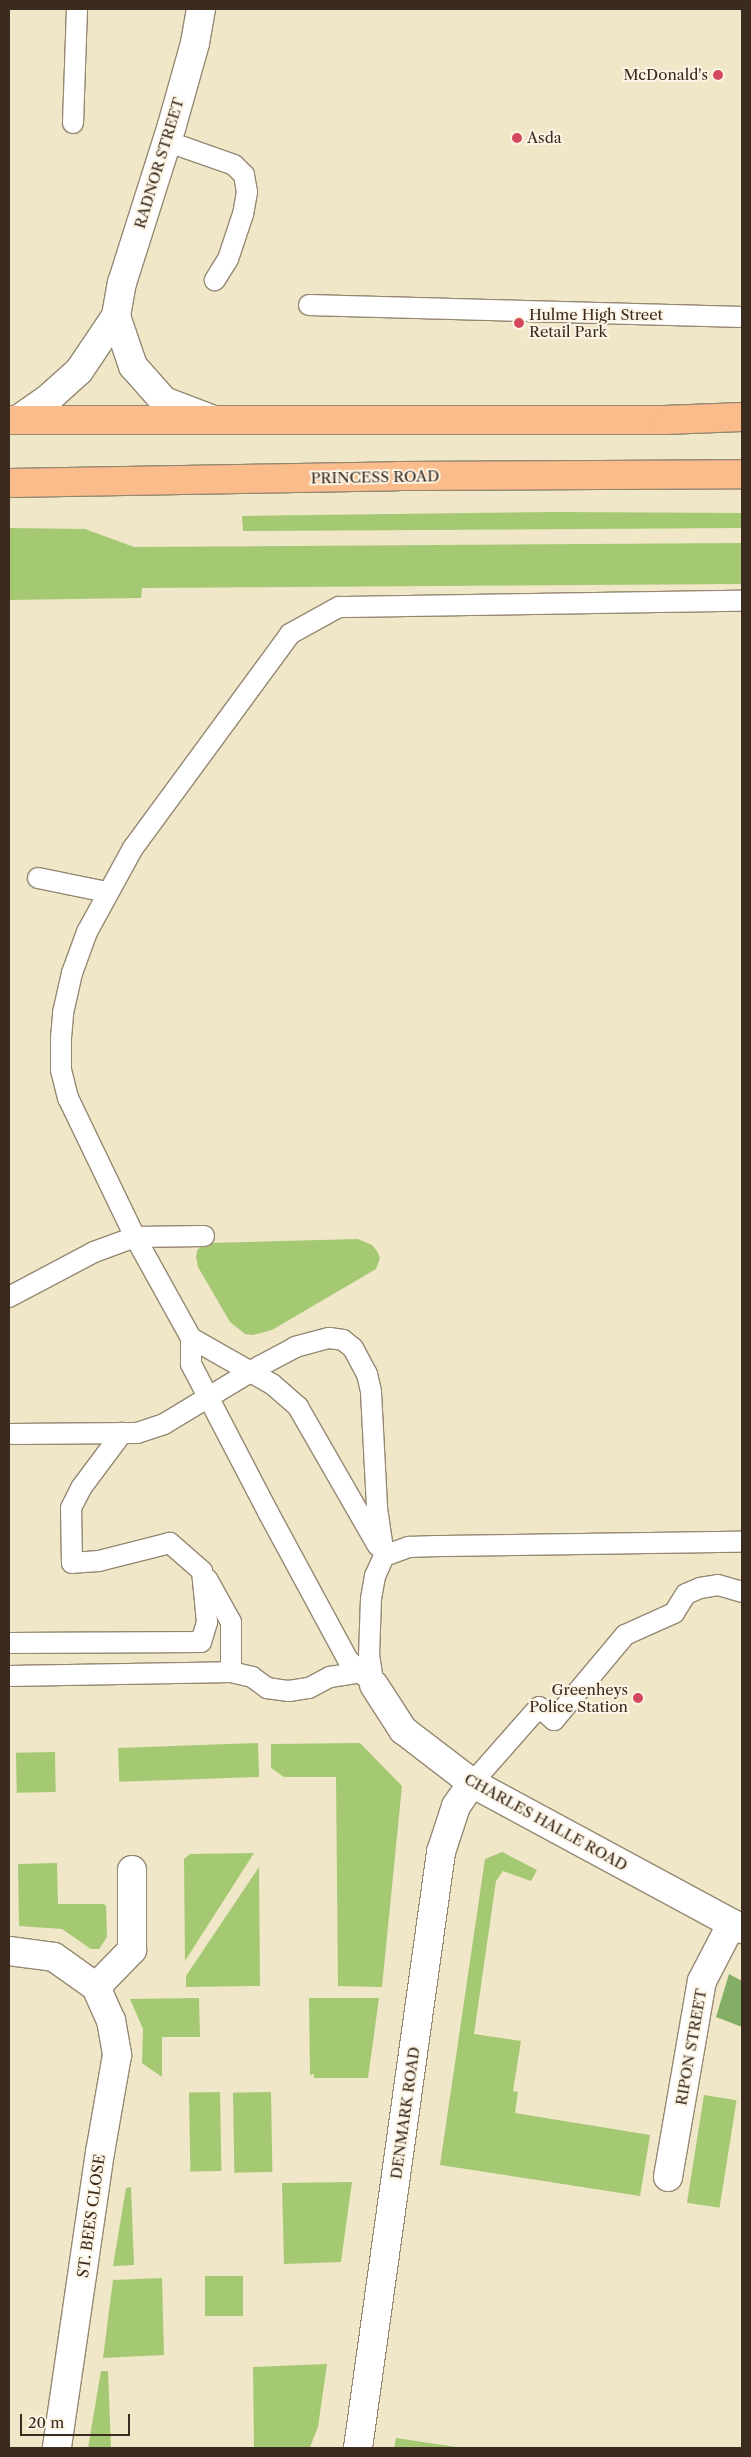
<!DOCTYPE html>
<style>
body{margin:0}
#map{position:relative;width:751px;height:2457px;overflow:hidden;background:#f0e6c8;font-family:"Libre Caslon Text",serif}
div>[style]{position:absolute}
.green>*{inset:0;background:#a5c973;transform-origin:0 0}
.forest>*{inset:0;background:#84ad65}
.roads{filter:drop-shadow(1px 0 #968873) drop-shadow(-1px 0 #968873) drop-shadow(0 1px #968873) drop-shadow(0 -1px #968873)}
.service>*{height:20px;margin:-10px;padding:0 10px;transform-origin:10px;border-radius:10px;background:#fff}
.minor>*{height:28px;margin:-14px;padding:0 14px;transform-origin:14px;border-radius:14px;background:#fff}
.trunk>*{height:28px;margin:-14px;padding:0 14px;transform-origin:14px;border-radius:14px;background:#f9bc8a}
.dots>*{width:14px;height:14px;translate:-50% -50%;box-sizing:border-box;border:2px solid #fcf5e5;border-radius:50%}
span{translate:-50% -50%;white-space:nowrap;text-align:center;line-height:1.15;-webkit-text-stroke:4px #fcf5e5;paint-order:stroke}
.poi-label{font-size:15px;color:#3b2a1e}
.right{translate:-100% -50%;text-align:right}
.left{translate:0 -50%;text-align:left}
.street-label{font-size:15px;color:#3b2a1e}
.frame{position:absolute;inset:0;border:10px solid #3b2a1e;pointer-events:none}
.scale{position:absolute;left:20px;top:2414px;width:110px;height:22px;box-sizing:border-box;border:2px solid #3b2a1e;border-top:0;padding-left:6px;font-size:15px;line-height:18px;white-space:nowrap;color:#3b2a1e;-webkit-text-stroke:4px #fcf5e5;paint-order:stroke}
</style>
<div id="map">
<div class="green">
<div style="clip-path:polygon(556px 512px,742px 513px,742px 528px,243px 531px,242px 516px)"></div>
<div style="clip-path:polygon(9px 528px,85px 529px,134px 547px,742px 543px,742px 584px,142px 588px,141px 598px,9px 600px)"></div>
<div style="clip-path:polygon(358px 1239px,372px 1245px,377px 1251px,380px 1258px,376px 1269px,272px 1330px,253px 1335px,245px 1334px,230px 1322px,198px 1267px,196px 1257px,197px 1251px,201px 1246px,209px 1243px)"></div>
<div style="left:258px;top:1743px;width:34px;height:140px;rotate:88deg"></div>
<div style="clip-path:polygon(360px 1743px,402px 1786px,382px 1987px,338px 1986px,336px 1777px,284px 1777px,271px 1768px,271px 1744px)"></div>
<div style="left:55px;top:1752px;width:40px;height:39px;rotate:89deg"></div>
<div style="clip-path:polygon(502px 1852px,537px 1870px,531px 1881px,503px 1871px,496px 1881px,474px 2034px,521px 2041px,513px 2091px,518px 2092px,515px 2113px,650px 2135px,640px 2196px,440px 2165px,485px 1859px)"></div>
<div style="clip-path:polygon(254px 1853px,185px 1961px,184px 1859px,190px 1854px)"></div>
<div style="clip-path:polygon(57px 1863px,58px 1904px,104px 1904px,106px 1906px,107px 1937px,99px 1949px,91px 1949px,62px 1929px,19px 1926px,18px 1864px)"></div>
<div style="clip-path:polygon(259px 1867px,260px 1986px,186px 1987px,186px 1976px)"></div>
<div style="clip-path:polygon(199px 1998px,200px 2037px,162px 2037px,162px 2077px,142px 2063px,143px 2029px,130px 1999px)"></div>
<div style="clip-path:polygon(309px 1998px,379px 1998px,368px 2078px,314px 2078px,314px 2074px,310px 2075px)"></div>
<div style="left:220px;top:2092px;width:79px;height:31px;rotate:89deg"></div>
<div style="left:271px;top:2092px;width:80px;height:38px;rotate:89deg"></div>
<div style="left:704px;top:2095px;width:33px;height:109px;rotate:9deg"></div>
<div style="clip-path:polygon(352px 2182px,341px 2262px,284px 2264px,282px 2183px)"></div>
<div style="clip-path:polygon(131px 2187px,134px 2265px,113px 2266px,126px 2188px)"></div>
<div style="left:205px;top:2276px;width:38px;height:40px"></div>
<div style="clip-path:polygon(162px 2278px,164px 2355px,103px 2358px,113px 2280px)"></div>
<div style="clip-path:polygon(327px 2364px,318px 2427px,310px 2447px,254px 2448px,253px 2367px)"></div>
<div style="clip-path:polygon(101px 2371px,108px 2371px,111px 2448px,88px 2448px)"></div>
<div style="clip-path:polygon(396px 2438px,463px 2448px,394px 2448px)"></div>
</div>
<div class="forest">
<div style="clip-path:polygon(729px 1974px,742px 1981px,742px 2027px,716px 2017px)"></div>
</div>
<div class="roads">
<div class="service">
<div style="left:73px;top:123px;width:114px;rotate:-88deg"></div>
<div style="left:166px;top:141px;width:72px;rotate:19.4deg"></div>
<div style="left:234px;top:165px;width:14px;rotate:45deg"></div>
<div style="left:244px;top:175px;width:17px;rotate:80deg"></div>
<div style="left:247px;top:192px;width:22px;rotate:100deg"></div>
<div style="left:243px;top:214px;width:47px;rotate:108.4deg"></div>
<div style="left:228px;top:259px;width:25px;rotate:122deg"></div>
<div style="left:309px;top:305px;width:433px;rotate:1.6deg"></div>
<div style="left:38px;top:878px;width:70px;rotate:11.5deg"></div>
<div style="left:9px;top:1297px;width:96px;rotate:-27.9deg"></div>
<div style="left:94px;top:1252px;width:44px;rotate:-20.1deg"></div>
<div style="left:135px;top:1237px;width:69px;rotate:-0.8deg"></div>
<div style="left:191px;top:1338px;width:93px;rotate:29.6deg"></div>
<div style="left:272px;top:1384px;width:35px;rotate:41deg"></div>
<div style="left:298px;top:1407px;width:160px;rotate:60.1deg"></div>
<div style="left:9px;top:1434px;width:128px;rotate:-0.4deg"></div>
<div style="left:137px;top:1433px;width:28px;rotate:-18deg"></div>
<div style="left:164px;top:1424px;width:112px;rotate:-31.1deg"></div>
<div style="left:260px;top:1366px;width:40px;rotate:-28deg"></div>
<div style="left:295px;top:1347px;width:35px;rotate:-15deg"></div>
<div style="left:329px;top:1338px;width:14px;rotate:8deg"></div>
<div style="left:343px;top:1340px;width:13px;rotate:39deg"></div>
<div style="left:353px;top:1348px;width:30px;rotate:62deg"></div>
<div style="left:367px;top:1374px;width:18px;rotate:77deg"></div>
<div style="left:371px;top:1392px;width:116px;rotate:87deg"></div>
<div style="left:377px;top:1508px;width:49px;rotate:81.7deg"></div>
<div style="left:384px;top:1556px;width:22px;rotate:114deg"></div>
<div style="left:375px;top:1576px;width:23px;rotate:100deg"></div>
<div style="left:371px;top:1599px;width:56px;rotate:92deg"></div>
<div style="left:369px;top:1655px;width:30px;rotate:81deg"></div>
<div style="left:384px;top:1556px;width:27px;rotate:-20deg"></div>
<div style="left:409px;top:1547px;width:28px;rotate:-2deg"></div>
<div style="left:437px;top:1546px;width:305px;rotate:-0.8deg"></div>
<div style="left:207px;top:1579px;width:49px;rotate:60.8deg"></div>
<div style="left:231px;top:1622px;width:50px;rotate:90deg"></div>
<div style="left:9px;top:1643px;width:192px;rotate:-0.3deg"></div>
<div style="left:201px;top:1642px;width:21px;rotate:-73deg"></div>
<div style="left:207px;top:1622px;width:51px;rotate:-95.6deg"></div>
<div style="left:202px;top:1571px;width:43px;rotate:-138.8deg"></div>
<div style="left:170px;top:1543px;width:73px;rotate:165.8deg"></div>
<div style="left:99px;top:1561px;width:27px;rotate:176deg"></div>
<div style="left:72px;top:1563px;width:55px;rotate:-91deg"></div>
<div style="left:71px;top:1508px;width:22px;rotate:-63deg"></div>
<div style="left:81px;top:1488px;width:69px;rotate:-53.3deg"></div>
<div style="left:9px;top:1676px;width:222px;rotate:-1deg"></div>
<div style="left:231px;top:1672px;width:22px;rotate:13deg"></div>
<div style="left:252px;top:1677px;width:19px;rotate:36deg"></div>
<div style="left:267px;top:1688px;width:22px;rotate:8deg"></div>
<div style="left:289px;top:1691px;width:20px;rotate:-9deg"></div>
<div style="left:309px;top:1688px;width:24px;rotate:-28deg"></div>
<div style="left:330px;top:1677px;width:30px;rotate:-9deg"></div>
<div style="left:374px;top:1685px;width:36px;rotate:-136deg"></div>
<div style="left:348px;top:1660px;width:168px;rotate:-118.4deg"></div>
<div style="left:268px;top:1512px;width:167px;rotate:-117.5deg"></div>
<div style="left:191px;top:1364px;width:26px;rotate:-90deg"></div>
<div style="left:191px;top:1338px;width:115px;rotate:-119deg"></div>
<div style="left:135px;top:1237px;width:154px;rotate:-115.7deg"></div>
<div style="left:68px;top:1098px;width:29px;rotate:-104deg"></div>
<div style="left:61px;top:1070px;width:32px;rotate:-90deg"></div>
<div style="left:61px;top:1038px;width:25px;rotate:-85deg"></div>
<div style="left:63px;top:1013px;width:41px;rotate:-77.3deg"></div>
<div style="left:72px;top:973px;width:44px;rotate:-69.9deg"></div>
<div style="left:87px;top:932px;width:96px;rotate:-61.3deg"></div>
<div style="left:133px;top:848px;width:265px;rotate:-53.7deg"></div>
<div style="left:290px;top:634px;width:56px;rotate:-28.9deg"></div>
<div style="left:339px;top:607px;width:403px;rotate:-0.9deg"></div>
<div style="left:472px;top:1783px;width:101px;rotate:-48.6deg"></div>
<div style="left:539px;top:1707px;width:20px;rotate:41deg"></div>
<div style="left:554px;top:1720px;width:111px;rotate:-50.1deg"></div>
<div style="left:625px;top:1635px;width:54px;rotate:-24.2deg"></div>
<div style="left:674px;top:1613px;width:22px;rotate:-58deg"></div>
<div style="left:686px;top:1594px;width:15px;rotate:-23deg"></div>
<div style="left:700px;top:1588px;width:18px;rotate:-9deg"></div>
<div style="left:718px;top:1585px;width:25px;rotate:16deg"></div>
</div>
<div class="minor">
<div style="left:116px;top:316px;width:53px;rotate:71.2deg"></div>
<div style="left:133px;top:366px;width:47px;rotate:48.5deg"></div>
<div style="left:164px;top:401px;width:50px;rotate:21deg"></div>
<div style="left:19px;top:419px;width:38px;rotate:-35deg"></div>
<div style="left:50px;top:397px;width:39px;rotate:-42deg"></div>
<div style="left:79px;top:371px;width:66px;rotate:-56.1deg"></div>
<div style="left:116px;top:316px;width:34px;rotate:-80deg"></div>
<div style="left:122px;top:283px;width:166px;rotate:-72.4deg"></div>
<div style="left:172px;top:125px;width:85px;rotate:-74.3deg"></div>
<div style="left:195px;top:43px;width:35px;rotate:-80deg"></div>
<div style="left:374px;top:1685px;width:54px;rotate:57.2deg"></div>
<div style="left:403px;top:1730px;width:87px;rotate:37.5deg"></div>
<div style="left:472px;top:1783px;width:307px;rotate:28.4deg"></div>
<div style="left:9px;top:1951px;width:45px;rotate:7.6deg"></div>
<div style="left:54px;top:1957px;width:52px;rotate:35.5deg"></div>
<div style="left:96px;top:1987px;width:36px;rotate:66deg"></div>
<div style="left:111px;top:2020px;width:36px;rotate:80deg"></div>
<div style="left:117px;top:2055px;width:98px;rotate:99.9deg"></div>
<div style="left:100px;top:2152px;width:299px;rotate:98.3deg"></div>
<div style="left:96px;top:1987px;width:52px;rotate:-45.8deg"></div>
<div style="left:132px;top:1950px;width:80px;rotate:-90deg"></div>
<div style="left:668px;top:2177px;width:199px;rotate:-80.2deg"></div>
<div style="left:702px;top:1981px;width:65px;rotate:-62.7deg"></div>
<div style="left:358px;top:2448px;width:602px;rotate:-82.07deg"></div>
<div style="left:441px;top:1852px;width:48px;rotate:-71.9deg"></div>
<div style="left:456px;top:1806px;width:28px;rotate:-55deg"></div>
</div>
<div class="trunk">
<div style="left:9px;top:420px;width:656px"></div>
<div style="left:665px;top:420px;width:77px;rotate:-2.2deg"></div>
<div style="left:9px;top:483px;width:389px;rotate:-1deg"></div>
<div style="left:398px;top:476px;width:344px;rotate:-0.3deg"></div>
</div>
</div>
<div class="dots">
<div style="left:718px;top:75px;background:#d1495b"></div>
<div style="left:517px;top:138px;background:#d1495b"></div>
<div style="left:519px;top:323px;background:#d1495b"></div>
<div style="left:638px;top:1698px;background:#d1495b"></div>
</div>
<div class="poi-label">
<span class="right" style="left:708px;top:75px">McDonald's</span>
<span class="left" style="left:527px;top:138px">Asda</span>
<span class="left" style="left:529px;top:323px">Hulme High Street<br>Retail Park</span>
<span class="right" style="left:628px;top:1698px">Greenheys<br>Police Station</span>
</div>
<div class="street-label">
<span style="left:159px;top:163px;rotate:-73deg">RADNOR STREET</span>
<span style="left:375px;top:477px;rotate:-1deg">PRINCESS ROAD</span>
<span style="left:546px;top:1822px;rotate:29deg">CHARLES HALLE ROAD</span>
<span style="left:691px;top:2047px;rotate:-80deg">RIPON STREET</span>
<span style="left:405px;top:2113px;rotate:-82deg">DENMARK ROAD</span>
<span style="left:91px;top:2216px;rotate:-82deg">ST. BEES CLOSE</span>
</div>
<div class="frame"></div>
<div class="scale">20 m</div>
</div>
